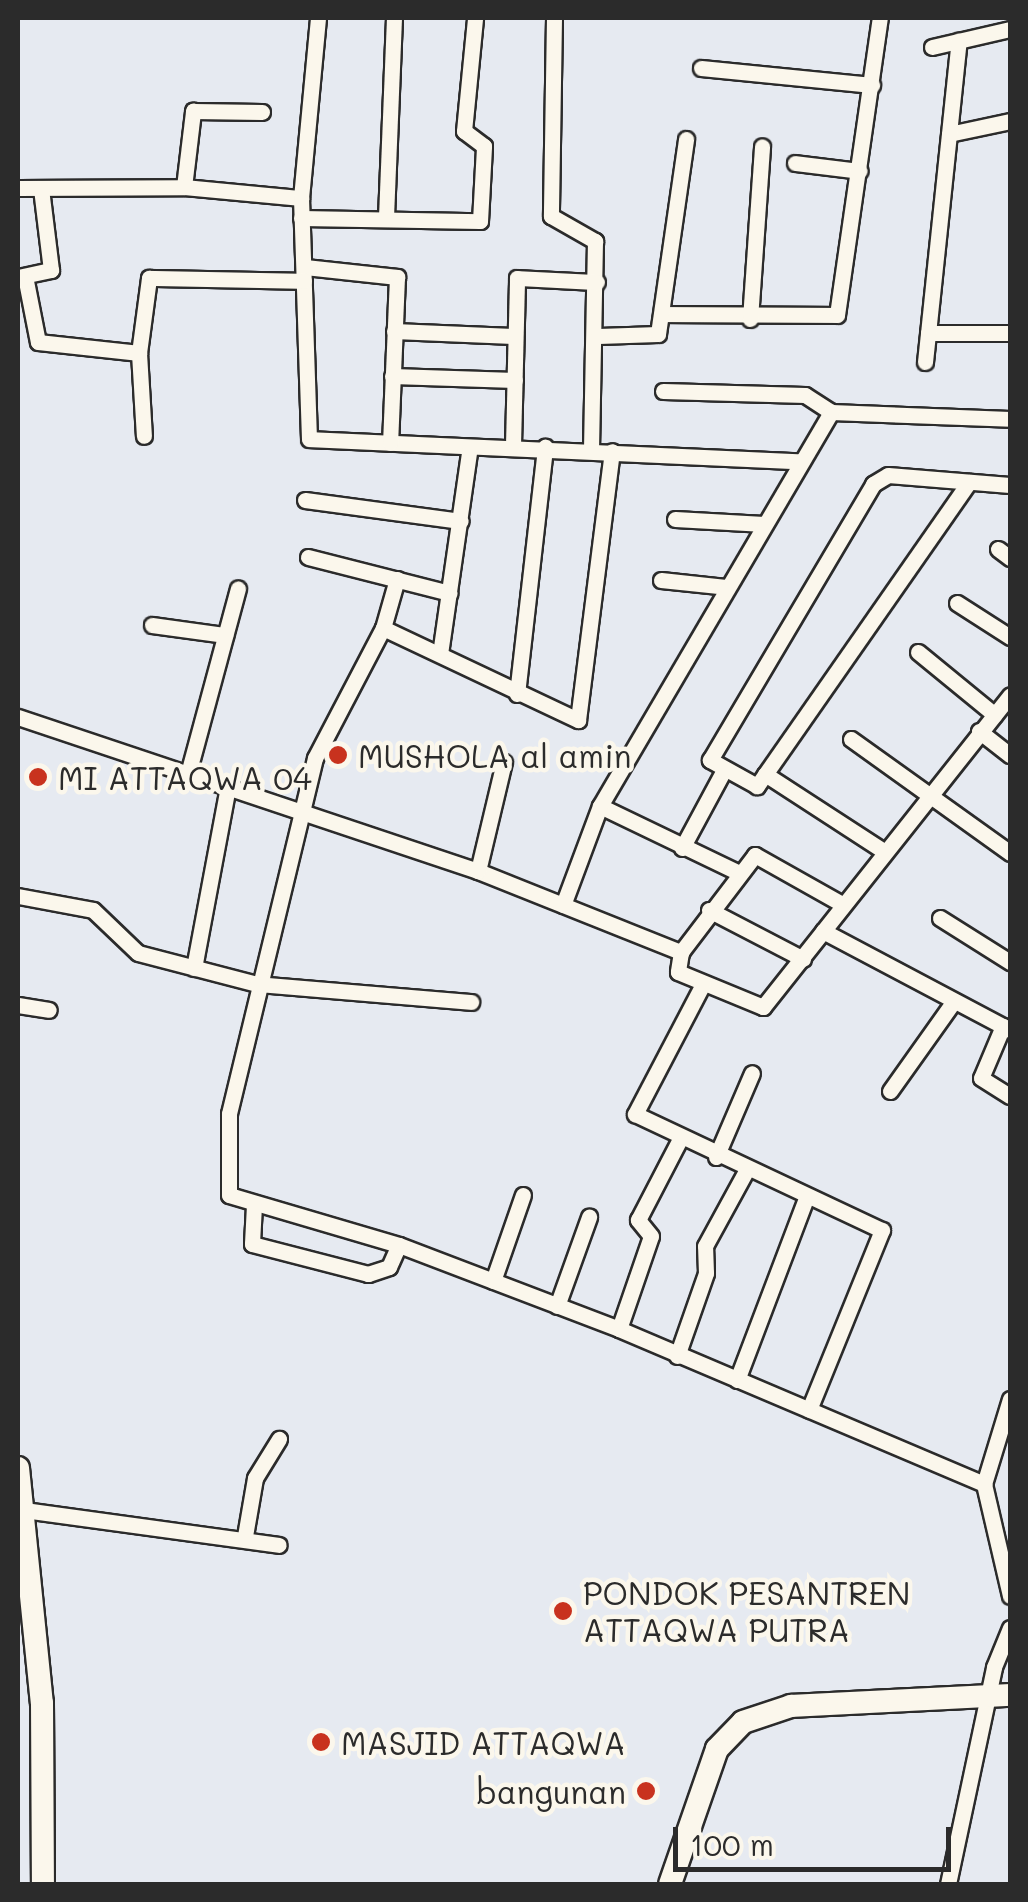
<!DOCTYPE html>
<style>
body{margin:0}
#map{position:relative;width:1028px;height:1902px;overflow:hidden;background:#e6eaf1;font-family:Mali,sans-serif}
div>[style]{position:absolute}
.roads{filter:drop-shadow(2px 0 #2b2b2b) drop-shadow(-2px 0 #2b2b2b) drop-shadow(0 2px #2b2b2b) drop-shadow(0 -2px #2b2b2b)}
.street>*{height:15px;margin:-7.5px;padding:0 7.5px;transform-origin:7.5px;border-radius:7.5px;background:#fbf7ec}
.secondary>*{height:22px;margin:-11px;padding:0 11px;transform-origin:11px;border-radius:11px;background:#fbf7ec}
.dots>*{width:28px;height:28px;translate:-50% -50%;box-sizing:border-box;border:5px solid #fbf7ec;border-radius:50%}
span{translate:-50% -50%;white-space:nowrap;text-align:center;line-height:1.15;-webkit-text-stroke:9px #fbf7ec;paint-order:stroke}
.poi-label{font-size:32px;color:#2b2b2b}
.left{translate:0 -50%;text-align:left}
.right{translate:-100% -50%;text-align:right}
.frame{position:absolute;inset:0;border:20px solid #2b2b2b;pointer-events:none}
.scale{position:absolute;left:673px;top:1827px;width:278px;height:45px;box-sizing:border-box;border:5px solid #2b2b2b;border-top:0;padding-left:12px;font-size:30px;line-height:35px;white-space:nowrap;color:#2b2b2b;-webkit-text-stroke:8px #fbf7ec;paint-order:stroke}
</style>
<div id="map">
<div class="roads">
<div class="street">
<div style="left:554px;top:18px;width:198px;rotate:90.9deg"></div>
<div style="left:551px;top:216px;width:51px;rotate:29.6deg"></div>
<div style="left:595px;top:241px;width:208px;rotate:91.1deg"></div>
<div style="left:932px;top:47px;width:80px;rotate:-13deg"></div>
<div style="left:701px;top:68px;width:172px;rotate:5.7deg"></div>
<div style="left:949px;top:134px;width:62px;rotate:-12deg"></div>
<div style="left:795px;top:163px;width:65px;rotate:7deg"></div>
<div style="left:184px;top:187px;width:77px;rotate:-83.2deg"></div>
<div style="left:193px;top:111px;width:69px;rotate:0.8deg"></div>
<div style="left:18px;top:188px;width:166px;rotate:-0.3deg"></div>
<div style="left:184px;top:187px;width:118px;rotate:5.4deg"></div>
<div style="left:301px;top:198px;width:241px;rotate:88.1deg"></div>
<div style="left:309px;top:439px;width:492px;rotate:2.6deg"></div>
<div style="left:301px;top:198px;width:181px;rotate:-84.6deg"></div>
<div style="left:386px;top:217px;width:199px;rotate:-87.7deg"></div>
<div style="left:301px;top:218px;width:179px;rotate:1deg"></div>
<div style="left:480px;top:221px;width:75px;rotate:-86.9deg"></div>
<div style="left:484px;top:146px;width:25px;rotate:-143deg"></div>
<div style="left:464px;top:131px;width:114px;rotate:-84.4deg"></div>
<div style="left:305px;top:267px;width:93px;rotate:6.2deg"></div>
<div style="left:397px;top:277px;width:166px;rotate:92.4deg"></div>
<div style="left:25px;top:276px;width:67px;rotate:78.9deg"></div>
<div style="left:38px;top:342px;width:102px;rotate:6.2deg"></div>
<div style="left:139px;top:353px;width:83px;rotate:86.6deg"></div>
<div style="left:18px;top:277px;width:34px;rotate:-12deg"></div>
<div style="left:51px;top:270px;width:82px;rotate:-97deg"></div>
<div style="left:663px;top:314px;width:174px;rotate:0.3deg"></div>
<div style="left:837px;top:315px;width:300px;rotate:-81.8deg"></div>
<div style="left:750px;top:319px;width:173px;rotate:-86deg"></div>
<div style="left:394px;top:331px;width:119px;rotate:2.4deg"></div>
<div style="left:928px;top:333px;width:82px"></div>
<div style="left:598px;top:336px;width:60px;rotate:-1.9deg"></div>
<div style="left:658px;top:334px;width:197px;rotate:-81.8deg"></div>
<div style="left:139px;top:353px;width:76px;rotate:-82.4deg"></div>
<div style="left:149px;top:278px;width:155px;rotate:1.1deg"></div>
<div style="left:925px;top:362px;width:323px;rotate:-84deg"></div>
<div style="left:392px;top:376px;width:123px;rotate:1.9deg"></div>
<div style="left:663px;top:391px;width:142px;rotate:1.6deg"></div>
<div style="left:805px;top:395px;width:31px;rotate:33deg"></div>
<div style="left:831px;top:412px;width:179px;rotate:2.2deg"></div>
<div style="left:513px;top:445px;width:167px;rotate:-88.6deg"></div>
<div style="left:517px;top:278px;width:80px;rotate:2.9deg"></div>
<div style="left:969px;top:482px;width:371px;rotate:124.9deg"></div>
<div style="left:757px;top:786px;width:54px;rotate:-151deg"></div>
<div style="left:710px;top:760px;width:321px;rotate:-59.4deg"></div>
<div style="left:873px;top:484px;width:17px;rotate:-31deg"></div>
<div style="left:888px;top:475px;width:122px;rotate:4.7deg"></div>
<div style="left:305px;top:500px;width:157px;rotate:7.7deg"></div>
<div style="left:675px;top:519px;width:89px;rotate:3.2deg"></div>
<div style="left:998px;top:549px;width:15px;rotate:37deg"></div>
<div style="left:308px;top:557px;width:146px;rotate:14.3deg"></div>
<div style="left:397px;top:579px;width:51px;rotate:105.9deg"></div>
<div style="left:383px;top:628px;width:147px;rotate:117.6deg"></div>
<div style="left:315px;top:758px;width:366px;rotate:103.6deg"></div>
<div style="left:229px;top:1114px;width:81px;rotate:90deg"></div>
<div style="left:229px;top:1195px;width:177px;rotate:16.4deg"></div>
<div style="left:399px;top:1245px;width:235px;rotate:20.9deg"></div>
<div style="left:619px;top:1329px;width:397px;rotate:23deg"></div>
<div style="left:661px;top:580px;width:65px;rotate:6.1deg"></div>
<div style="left:957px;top:603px;width:63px;rotate:32.7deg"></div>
<div style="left:152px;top:625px;width:74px;rotate:7.8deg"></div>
<div style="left:383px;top:628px;width:216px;rotate:25.3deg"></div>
<div style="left:578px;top:720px;width:271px;rotate:-82.8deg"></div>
<div style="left:918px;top:652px;width:99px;rotate:39.3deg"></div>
<div style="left:440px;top:654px;width:209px;rotate:-81.8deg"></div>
<div style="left:517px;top:694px;width:249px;rotate:-83.5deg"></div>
<div style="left:18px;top:717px;width:485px;rotate:18.5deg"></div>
<div style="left:478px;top:871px;width:219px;rotate:21.8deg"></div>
<div style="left:979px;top:731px;width:39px;rotate:38deg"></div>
<div style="left:851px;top:739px;width:196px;rotate:35.6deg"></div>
<div style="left:189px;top:770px;width:188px;rotate:-74.9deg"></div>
<div style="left:765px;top:774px;width:140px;rotate:33deg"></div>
<div style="left:600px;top:806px;width:150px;rotate:25.7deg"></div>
<div style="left:682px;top:848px;width:89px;rotate:-61.7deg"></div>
<div style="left:478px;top:871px;width:112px;rotate:-76.6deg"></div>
<div style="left:18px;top:896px;width:76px;rotate:10.6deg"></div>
<div style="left:93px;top:910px;width:62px;rotate:43.7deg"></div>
<div style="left:138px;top:953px;width:123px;rotate:14.6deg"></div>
<div style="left:257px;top:984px;width:215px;rotate:4.8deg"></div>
<div style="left:842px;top:904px;width:100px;rotate:-150.6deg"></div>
<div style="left:755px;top:855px;width:122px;rotate:127.3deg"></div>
<div style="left:681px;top:952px;width:20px;rotate:99deg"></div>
<div style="left:678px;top:972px;width:92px;rotate:22.4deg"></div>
<div style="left:763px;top:1007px;width:398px;rotate:-51.6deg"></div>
<div style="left:563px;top:905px;width:106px;rotate:-69.5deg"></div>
<div style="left:600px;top:806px;width:457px;rotate:-59.6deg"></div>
<div style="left:709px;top:910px;width:106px;rotate:27.5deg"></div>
<div style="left:940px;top:918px;width:83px;rotate:32.2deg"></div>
<div style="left:823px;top:931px;width:212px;rotate:27.9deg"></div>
<div style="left:194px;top:968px;width:184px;rotate:-79.4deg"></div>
<div style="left:703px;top:984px;width:147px;rotate:117.6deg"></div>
<div style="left:635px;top:1114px;width:273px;rotate:25.2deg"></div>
<div style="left:882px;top:1230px;width:194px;rotate:112.1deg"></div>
<div style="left:18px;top:1005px;width:31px;rotate:9deg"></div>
<div style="left:1003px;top:1026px;width:56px;rotate:112.9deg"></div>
<div style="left:981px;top:1078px;width:34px;rotate:32deg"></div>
<div style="left:890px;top:1091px;width:110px;rotate:-54.6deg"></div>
<div style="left:716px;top:1157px;width:91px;rotate:-66.8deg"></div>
<div style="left:254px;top:1205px;width:39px;rotate:93deg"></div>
<div style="left:252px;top:1244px;width:120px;rotate:14.5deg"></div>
<div style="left:368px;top:1274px;width:22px;rotate:-18deg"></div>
<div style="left:389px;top:1267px;width:24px;rotate:-66deg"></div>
<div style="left:493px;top:1281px;width:91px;rotate:-70.8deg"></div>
<div style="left:557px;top:1306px;width:95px;rotate:-70.2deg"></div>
<div style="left:619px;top:1329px;width:98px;rotate:-71deg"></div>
<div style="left:651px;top:1236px;width:21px;rotate:-129deg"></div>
<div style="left:638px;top:1220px;width:91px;rotate:-62.6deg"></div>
<div style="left:677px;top:1356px;width:88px;rotate:-70.7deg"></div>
<div style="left:706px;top:1273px;width:27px;rotate:-92deg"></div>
<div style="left:705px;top:1246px;width:83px;rotate:-61.3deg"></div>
<div style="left:737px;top:1380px;width:195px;rotate:-69.2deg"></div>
<div style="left:1010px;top:1399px;width:89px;rotate:107deg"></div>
<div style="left:984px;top:1484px;width:115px;rotate:76.9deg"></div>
<div style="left:24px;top:1510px;width:257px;rotate:7.8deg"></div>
<div style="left:245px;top:1536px;width:59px;rotate:-80.2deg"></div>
<div style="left:255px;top:1478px;width:46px;rotate:-58.4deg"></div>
<div style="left:948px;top:1884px;width:222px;rotate:-78deg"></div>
<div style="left:994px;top:1667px;width:42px;rotate:-67.7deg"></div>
</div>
<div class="secondary">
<div style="left:18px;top:1468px;width:236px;rotate:84.2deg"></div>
<div style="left:42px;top:1703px;width:181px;rotate:89.7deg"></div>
<div style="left:670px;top:1884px;width:143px;rotate:-70.8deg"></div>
<div style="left:717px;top:1749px;width:37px;rotate:-46deg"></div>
<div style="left:743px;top:1722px;width:51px;rotate:-18.4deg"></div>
<div style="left:791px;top:1706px;width:219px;rotate:-2.9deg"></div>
</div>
</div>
<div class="dots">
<div style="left:338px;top:755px;background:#c8321e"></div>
<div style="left:38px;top:777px;background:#c8321e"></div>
<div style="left:563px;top:1611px;background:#c8321e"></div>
<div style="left:321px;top:1742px;background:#c8321e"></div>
<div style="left:646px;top:1791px;background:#c8321e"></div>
</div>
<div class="poi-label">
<span class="left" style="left:358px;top:755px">MUSHOLA al amin</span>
<span class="left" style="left:58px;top:777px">MI ATTAQWA 04</span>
<span class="left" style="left:583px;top:1611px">PONDOK PESANTREN<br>ATTAQWA PUTRA</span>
<span class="left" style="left:341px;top:1742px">MASJID ATTAQWA</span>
<span class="right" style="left:626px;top:1791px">bangunan</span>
</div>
<div class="frame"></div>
<div class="scale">100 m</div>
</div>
